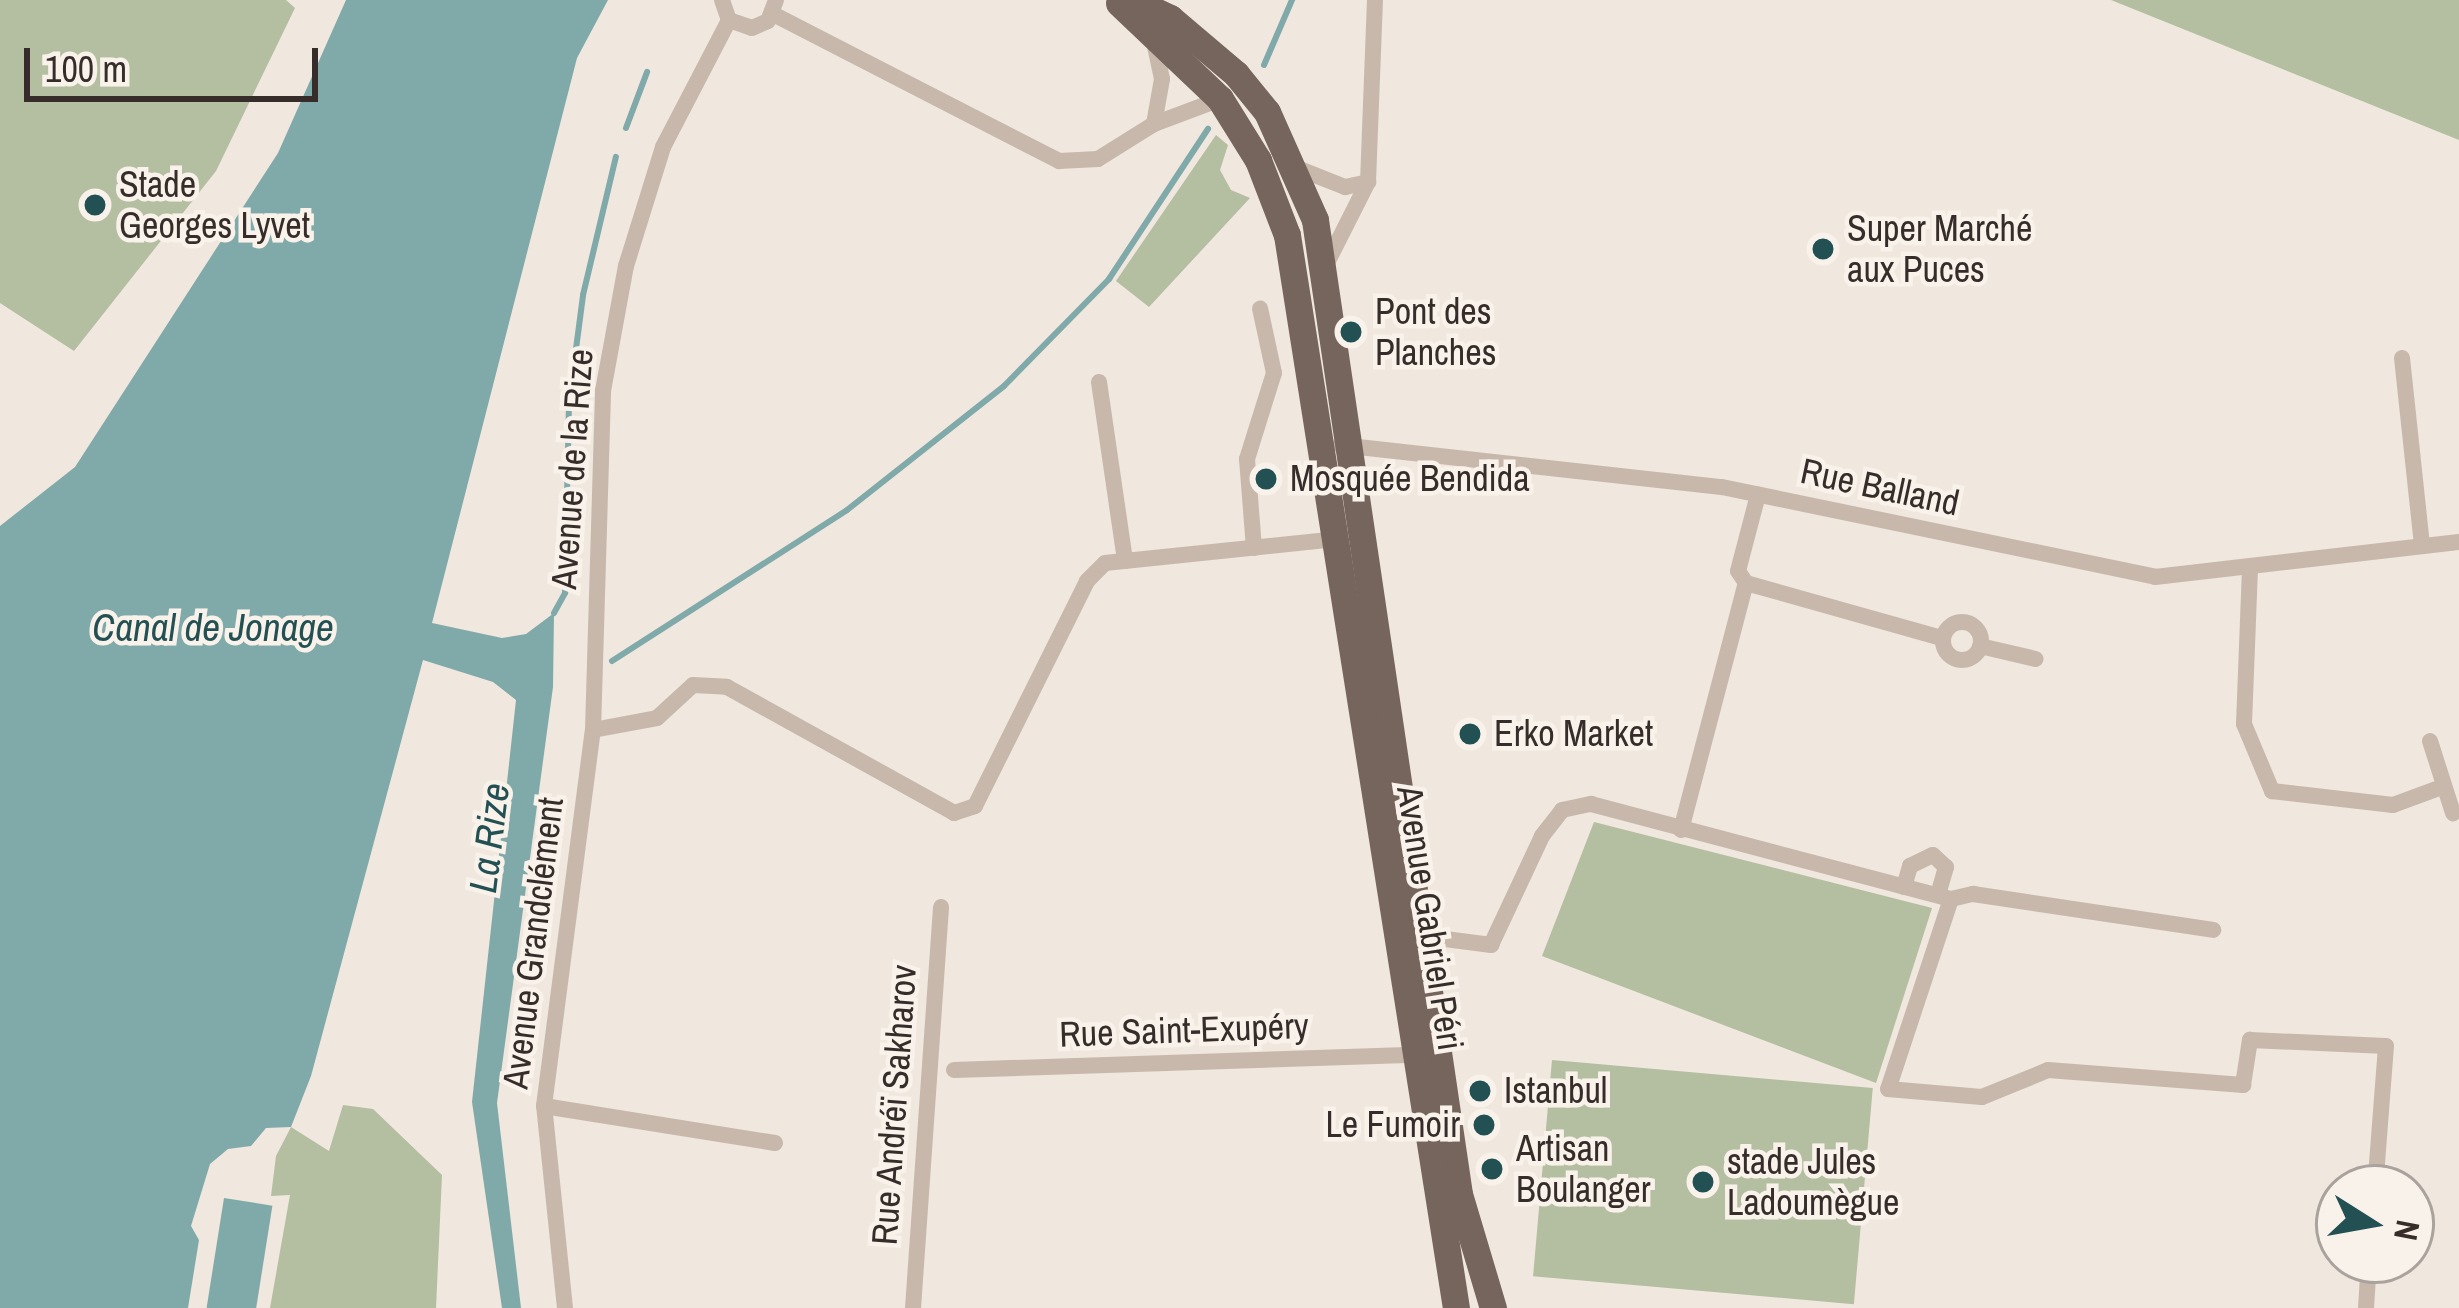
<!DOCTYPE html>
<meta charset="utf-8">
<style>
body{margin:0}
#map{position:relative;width:2459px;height:1308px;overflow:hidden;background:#f0e7de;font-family:"Archivo Narrow",sans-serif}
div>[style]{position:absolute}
.green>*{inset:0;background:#b4bea0;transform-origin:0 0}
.water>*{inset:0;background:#80a9aa;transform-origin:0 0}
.stream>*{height:6px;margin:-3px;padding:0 3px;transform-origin:3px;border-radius:3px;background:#80a9aa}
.street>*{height:16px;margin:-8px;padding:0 8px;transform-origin:8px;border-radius:8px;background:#c7b8ab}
.street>.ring{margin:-8px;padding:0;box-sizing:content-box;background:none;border:16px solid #c7b8ab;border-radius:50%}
.primary>*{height:27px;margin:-13.5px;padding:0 13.5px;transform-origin:13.5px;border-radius:13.5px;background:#76655c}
.dots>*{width:33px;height:33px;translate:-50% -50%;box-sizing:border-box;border:6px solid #f8f2ea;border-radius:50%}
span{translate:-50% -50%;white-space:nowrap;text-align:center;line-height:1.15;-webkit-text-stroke:9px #f8f2ea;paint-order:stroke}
.poi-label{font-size:36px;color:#362d2a}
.left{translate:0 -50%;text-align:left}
.right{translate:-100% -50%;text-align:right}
.street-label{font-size:36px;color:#362d2a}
.water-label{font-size:39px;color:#235053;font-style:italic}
.north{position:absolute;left:2315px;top:1164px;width:120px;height:120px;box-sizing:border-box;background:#f8f2ea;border:3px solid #aaa39d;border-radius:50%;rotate:101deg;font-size:33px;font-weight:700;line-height:48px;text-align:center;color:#362d2a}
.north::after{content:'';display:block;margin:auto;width:42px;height:54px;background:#235053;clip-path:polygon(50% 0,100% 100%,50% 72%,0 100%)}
.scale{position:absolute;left:24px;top:48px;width:294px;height:54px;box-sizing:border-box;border:6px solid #362d2a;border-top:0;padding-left:15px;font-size:36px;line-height:42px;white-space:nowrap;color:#362d2a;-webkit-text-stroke:9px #f8f2ea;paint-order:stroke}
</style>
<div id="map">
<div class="green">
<div style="clip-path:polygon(0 0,286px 0,295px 8px,216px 171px,74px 351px,0 303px)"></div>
<div style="clip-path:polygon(2111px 0,2459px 0,2459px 140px)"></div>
<div style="clip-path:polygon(1216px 135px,1228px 145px,1220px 170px,1231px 190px,1250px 198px,1149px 307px,1116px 281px)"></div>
<div style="clip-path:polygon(1594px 822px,1932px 908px,1876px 1083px,1542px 956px)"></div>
<div style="left:1552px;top:1060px;width:322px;height:217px;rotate:5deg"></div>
<div style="clip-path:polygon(343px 1105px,373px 1109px,442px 1175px,436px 1308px,270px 1308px,290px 1195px,271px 1196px,276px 1156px,291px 1127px,329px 1151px)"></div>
</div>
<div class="water">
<div style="clip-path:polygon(346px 0,608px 0,577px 58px,432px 623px,502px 638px,526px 634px,554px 613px,553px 687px,497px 1103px,521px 1308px,502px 1308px,472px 1102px,516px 700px,493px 682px,423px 660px,311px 1076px,291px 1127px,266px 1128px,251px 1146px,228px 1149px,210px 1164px,191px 1226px,199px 1240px,188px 1308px,0 1308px,0 526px,75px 467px,278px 153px)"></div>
<div style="left:224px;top:1198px;width:49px;height:111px;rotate:9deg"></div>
</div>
<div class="stream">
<div style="left:1264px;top:65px;width:71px;rotate:-66.7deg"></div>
<div style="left:626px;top:128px;width:60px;rotate:-69.4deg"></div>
<div style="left:554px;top:613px;width:23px;rotate:-61deg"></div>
<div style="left:565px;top:593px;width:191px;rotate:-88.8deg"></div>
<div style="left:569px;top:402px;width:108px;rotate:-82.5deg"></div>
<div style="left:583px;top:295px;width:142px;rotate:-76.6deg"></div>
<div style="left:612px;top:661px;width:279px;rotate:-32.7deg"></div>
<div style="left:847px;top:510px;width:200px;rotate:-38.3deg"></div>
<div style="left:1004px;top:386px;width:150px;rotate:-45.5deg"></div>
<div style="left:1109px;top:279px;width:180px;rotate:-56.6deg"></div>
</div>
<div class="street">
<div style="left:722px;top:0;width:21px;rotate:71deg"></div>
<div style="left:729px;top:20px;width:24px;rotate:19deg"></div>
<div style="left:752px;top:28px;width:17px;rotate:-24deg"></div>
<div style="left:768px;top:21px;width:22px;rotate:-69deg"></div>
<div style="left:773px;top:14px;width:322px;rotate:27.2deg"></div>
<div style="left:1059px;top:161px;width:39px;rotate:-3deg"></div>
<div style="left:1098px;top:159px;width:66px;rotate:-32deg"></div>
<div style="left:1154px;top:124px;width:71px;rotate:-20.7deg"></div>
<div style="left:1153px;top:37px;width:43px;rotate:77.9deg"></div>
<div style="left:1162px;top:79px;width:46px;rotate:100.1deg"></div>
<div style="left:1297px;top:168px;width:52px;rotate:21.6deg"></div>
<div style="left:1345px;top:187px;width:24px;rotate:-12deg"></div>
<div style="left:1326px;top:265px;width:93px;rotate:-63.2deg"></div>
<div style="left:1368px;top:182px;width:182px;rotate:-87.8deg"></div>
<div style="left:2402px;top:358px;width:189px;rotate:83.9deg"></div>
<div style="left:1099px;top:382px;width:181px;rotate:81.7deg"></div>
<div style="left:1340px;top:445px;width:384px;rotate:6.3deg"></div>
<div style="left:1722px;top:487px;width:442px;rotate:11.7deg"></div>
<div style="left:2155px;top:577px;width:306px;rotate:-6.6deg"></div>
<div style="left:1254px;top:548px;width:89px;rotate:-94.5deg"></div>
<div style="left:1247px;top:459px;width:90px;rotate:-72.6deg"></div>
<div style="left:1274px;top:373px;width:66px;rotate:-102.2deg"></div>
<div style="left:2250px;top:568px;width:156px;rotate:92.2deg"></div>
<div style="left:2244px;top:724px;width:73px;rotate:67.3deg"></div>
<div style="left:2272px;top:791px;width:122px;rotate:6.6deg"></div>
<div style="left:2393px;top:805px;width:52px;rotate:-20.2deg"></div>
<div style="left:1746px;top:583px;width:14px;rotate:-124deg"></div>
<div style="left:1738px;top:571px;width:79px;rotate:-75.3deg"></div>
<div class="ring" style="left:1943px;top:622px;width:22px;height:22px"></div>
<div style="left:1980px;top:646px;width:57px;rotate:13.1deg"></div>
<div style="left:593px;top:730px;width:65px;rotate:-10.6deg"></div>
<div style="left:657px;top:718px;width:49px;rotate:-42.5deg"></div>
<div style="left:693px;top:685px;width:34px;rotate:3deg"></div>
<div style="left:727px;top:687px;width:260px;rotate:29deg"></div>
<div style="left:954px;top:813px;width:22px;rotate:-18deg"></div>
<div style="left:975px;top:806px;width:251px;rotate:-63.5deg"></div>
<div style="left:1087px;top:581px;width:25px;rotate:-45deg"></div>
<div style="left:1105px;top:563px;width:232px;rotate:-5.9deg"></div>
<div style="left:2430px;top:741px;width:76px;rotate:72.3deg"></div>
<div style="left:1681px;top:830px;width:255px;rotate:-75.3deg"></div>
<div style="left:1746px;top:583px;width:204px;rotate:15.7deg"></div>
<div style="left:1904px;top:887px;width:22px;rotate:-74deg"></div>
<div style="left:1910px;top:866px;width:25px;rotate:-26deg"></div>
<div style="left:1933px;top:855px;width:18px;rotate:43deg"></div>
<div style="left:1946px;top:867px;width:29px;rotate:106deg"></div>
<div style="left:1951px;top:899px;width:200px;rotate:108.3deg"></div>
<div style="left:1888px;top:1089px;width:94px;rotate:4.9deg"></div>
<div style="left:1982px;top:1097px;width:71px;rotate:-22.2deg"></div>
<div style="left:2048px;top:1070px;width:196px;rotate:4.4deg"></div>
<div style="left:2243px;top:1085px;width:46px;rotate:-81.2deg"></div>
<div style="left:2250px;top:1040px;width:136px;rotate:2.5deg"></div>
<div style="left:2386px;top:1046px;width:142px;rotate:94.4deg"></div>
<div style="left:1422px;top:936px;width:70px;rotate:7.4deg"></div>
<div style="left:1491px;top:945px;width:120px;rotate:-64.9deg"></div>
<div style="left:1542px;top:836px;width:33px;rotate:-52deg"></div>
<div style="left:1562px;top:810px;width:30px;rotate:-12deg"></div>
<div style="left:1591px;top:804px;width:372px;rotate:14.8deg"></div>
<div style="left:1951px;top:899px;width:23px;rotate:-13deg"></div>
<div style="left:1973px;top:894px;width:243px;rotate:8.5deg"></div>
<div style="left:954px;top:1070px;width:461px;rotate:-1.9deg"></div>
<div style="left:544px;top:1106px;width:234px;rotate:9.1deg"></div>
<div style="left:565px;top:1308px;width:203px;rotate:-95.9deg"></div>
<div style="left:544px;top:1106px;width:379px;rotate:-82.6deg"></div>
<div style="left:593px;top:730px;width:339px;rotate:-88.3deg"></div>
<div style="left:603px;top:391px;width:127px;rotate:-79.6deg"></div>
<div style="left:626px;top:266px;width:125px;rotate:-72.7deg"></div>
<div style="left:663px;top:147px;width:143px;rotate:-62.5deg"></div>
<div style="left:913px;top:1308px;width:402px;rotate:-86deg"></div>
<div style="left:2366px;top:1308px;width:48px;rotate:-86.4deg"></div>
</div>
<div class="primary">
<div style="left:1132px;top:0;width:42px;rotate:25.3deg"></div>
<div style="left:1170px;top:18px;width:87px;rotate:40.3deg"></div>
<div style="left:1236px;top:74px;width:49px;rotate:50.8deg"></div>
<div style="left:1267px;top:112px;width:118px;rotate:66deg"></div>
<div style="left:1315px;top:220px;width:985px;rotate:81.59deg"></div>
<div style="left:1459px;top:1194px;width:119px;rotate:73.4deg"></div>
<div style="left:1119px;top:3px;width:139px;rotate:43.5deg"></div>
<div style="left:1220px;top:99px;width:72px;rotate:58.1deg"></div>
<div style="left:1258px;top:160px;width:80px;rotate:68.9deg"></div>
<div style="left:1287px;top:235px;width:1086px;rotate:81.05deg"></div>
</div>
<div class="dots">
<div style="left:95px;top:205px;background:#235053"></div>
<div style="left:1823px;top:249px;background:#235053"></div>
<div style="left:1351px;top:332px;background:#235053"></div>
<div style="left:1266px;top:479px;background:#235053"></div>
<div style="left:1470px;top:734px;background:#235053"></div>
<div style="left:1480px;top:1091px;background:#235053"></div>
<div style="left:1484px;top:1125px;background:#235053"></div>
<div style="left:1492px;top:1169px;background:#235053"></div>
<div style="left:1703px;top:1182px;background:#235053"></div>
</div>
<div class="poi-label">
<span class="left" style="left:119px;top:205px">Stade<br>Georges Lyvet</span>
<span class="left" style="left:1847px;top:249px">Super Marché<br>aux Puces</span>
<span class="left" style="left:1375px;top:332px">Pont des<br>Planches</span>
<span class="left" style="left:1290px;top:479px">Mosquée Bendida</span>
<span class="left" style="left:1494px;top:734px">Erko Market</span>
<span class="left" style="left:1504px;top:1091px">Istanbul</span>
<span class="right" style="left:1460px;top:1125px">Le Fumoir</span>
<span class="left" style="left:1516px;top:1169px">Artisan<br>Boulanger</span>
<span class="left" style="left:1727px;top:1182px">stade Jules<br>Ladoumègue</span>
</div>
<div class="street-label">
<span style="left:572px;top:469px;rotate:-86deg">Avenue de la Rize</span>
<span style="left:1880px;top:487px;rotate:12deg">Rue Balland</span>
<span style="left:1430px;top:918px;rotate:81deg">Avenue Gabriel Péri</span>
<span style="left:533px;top:943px;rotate:-83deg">Avenue Grandclément</span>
<span style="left:1184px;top:1030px;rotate:-2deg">Rue Saint-Exupéry</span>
<span style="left:894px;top:1105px;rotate:-86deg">Rue Andréï Sakharov</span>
</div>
<div class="water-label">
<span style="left:213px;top:627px">Canal de Jonage</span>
<span style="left:489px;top:838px;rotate:-83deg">La Rize</span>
</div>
<div class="north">N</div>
<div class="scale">100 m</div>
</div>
